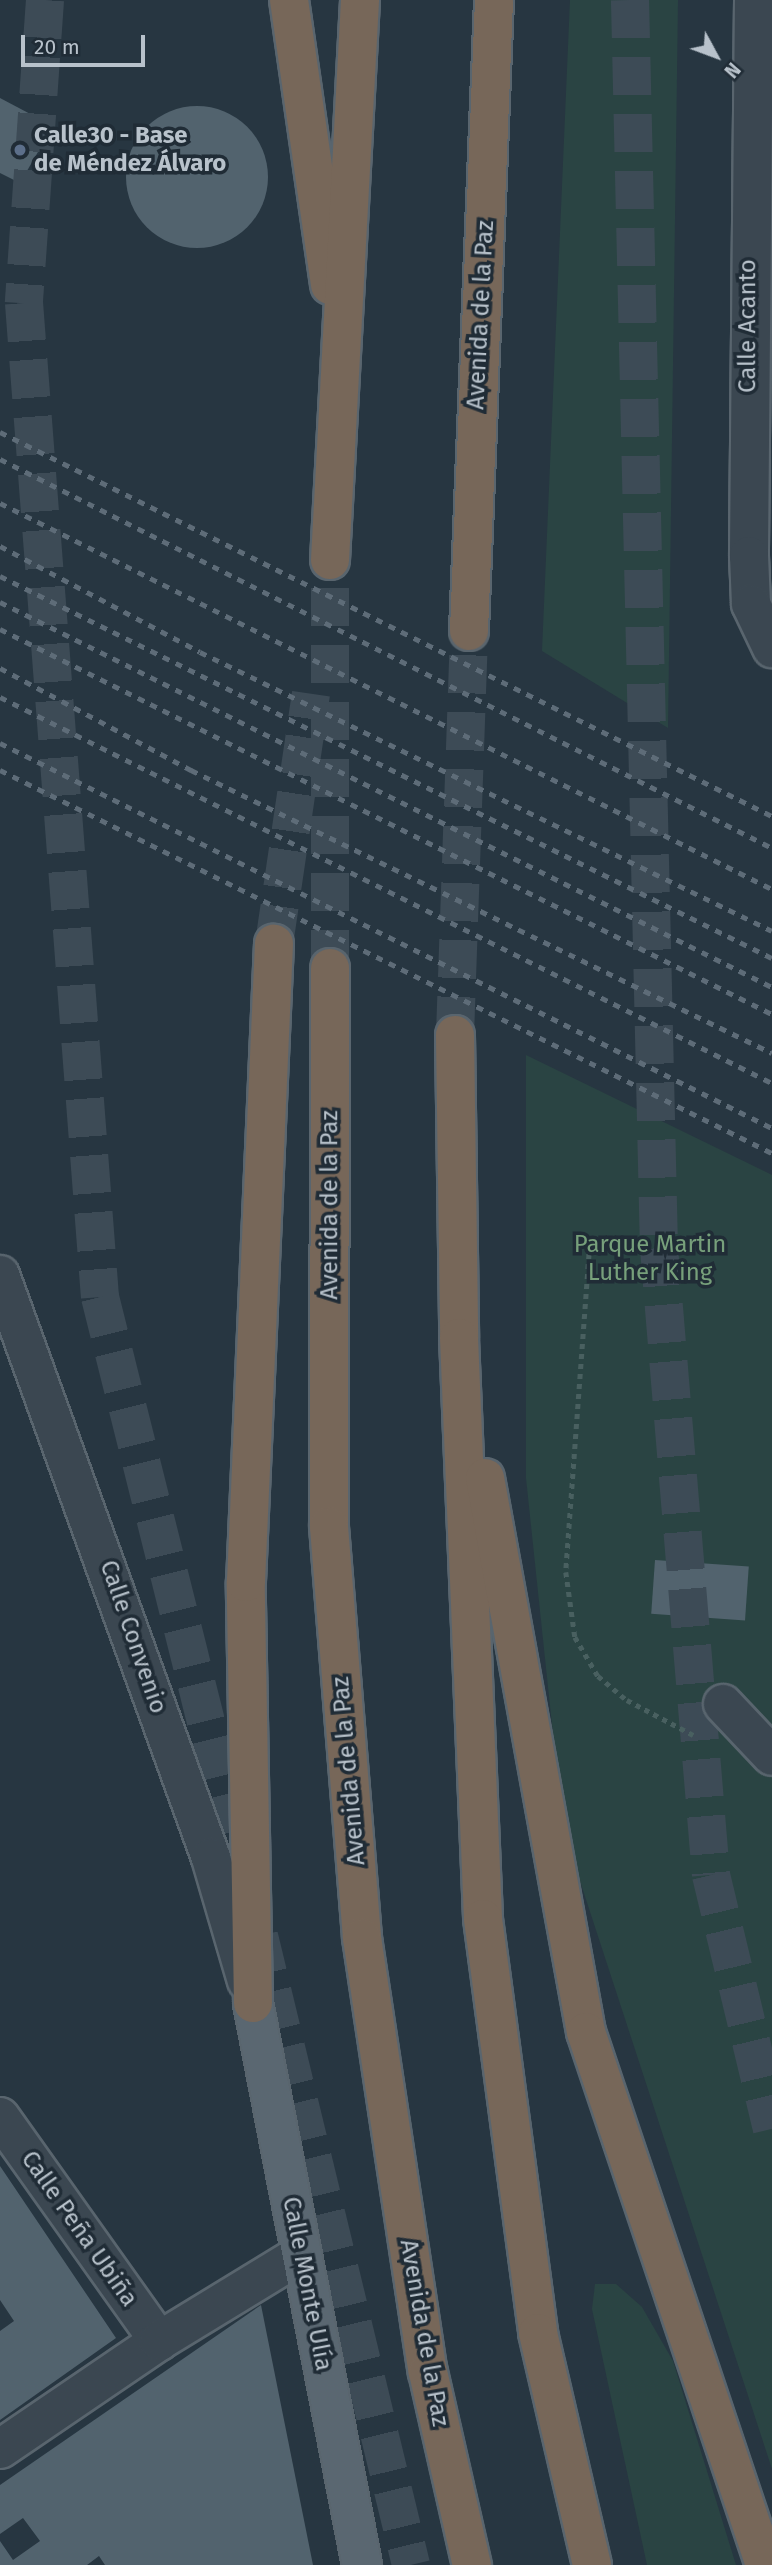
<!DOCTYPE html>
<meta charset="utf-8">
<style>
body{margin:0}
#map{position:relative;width:772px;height:2565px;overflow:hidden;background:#273641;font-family:"Fira Sans",sans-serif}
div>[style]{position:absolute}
.green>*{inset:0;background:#2a4443}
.building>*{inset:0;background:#52636e;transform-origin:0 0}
.round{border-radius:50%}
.highway-tunnel>*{height:38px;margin-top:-19px;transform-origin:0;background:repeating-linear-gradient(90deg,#3d4b56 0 38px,transparent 0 57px)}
.path>*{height:4.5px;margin-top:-2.25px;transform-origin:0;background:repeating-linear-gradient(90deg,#496060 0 5px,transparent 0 10px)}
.roads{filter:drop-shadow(2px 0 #59656e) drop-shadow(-2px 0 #59656e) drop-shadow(0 2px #59656e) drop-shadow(0 -2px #59656e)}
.minor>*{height:38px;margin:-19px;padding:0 19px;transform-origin:19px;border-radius:19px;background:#3b4751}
.major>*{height:38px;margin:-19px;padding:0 19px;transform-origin:19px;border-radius:19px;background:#5a6771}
.highway>*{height:38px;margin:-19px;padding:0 19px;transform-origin:19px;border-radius:19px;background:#776759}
.rail>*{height:5px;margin-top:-2.5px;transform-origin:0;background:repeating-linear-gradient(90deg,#5e6c78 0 7px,transparent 0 14px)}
.dots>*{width:19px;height:19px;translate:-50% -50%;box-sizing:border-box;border:4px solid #202c36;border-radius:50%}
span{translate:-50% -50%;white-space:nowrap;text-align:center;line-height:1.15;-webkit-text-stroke:7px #202c36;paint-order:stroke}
.poi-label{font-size:24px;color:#b8c2cb;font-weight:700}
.left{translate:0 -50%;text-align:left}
.street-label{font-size:24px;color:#b8c2cb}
.park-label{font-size:24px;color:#77a07b}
.north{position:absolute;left:681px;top:21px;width:70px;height:70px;-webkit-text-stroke:5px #202c36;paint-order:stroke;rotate:131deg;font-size:19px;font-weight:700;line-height:28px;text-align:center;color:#b8c2cb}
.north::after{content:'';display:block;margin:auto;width:24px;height:32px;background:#b8c2cb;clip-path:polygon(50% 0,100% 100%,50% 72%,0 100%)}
.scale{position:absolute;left:21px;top:35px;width:124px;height:32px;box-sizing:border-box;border:4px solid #b8c2cb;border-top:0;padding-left:9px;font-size:21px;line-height:24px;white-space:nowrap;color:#b8c2cb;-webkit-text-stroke:5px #202c36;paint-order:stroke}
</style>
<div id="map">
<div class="green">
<div style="clip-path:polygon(570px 0,678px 0,668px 728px,542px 651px)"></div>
<div style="clip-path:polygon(526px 1055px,772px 1175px,772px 2469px,563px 1829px,526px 1478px)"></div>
<div style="clip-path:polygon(595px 2284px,616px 2284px,642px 2307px,673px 2361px,736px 2565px,647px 2565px,592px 2309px)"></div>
</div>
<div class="building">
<div style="clip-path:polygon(0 98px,53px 126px,20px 183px,0 173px)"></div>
<div class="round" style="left:126px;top:106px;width:142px;height:142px"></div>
<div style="left:655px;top:1560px;width:94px;height:54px;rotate:4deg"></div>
<div style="clip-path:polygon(0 2166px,116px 2338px,0 2420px,0 2331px,14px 2321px,0 2300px)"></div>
<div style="clip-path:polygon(261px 2305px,313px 2565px,105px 2565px,99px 2556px,87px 2565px,0 2565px,0 2541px,13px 2560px,40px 2541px,23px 2518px,0 2534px,0 2485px)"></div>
</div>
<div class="highway-tunnel">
<div style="left:45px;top:0;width:304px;rotate:94deg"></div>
<div style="left:24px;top:303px;width:997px;rotate:85.63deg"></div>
<div style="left:100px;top:1297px;width:595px;rotate:75.99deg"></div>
<div style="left:630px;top:0;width:1248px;rotate:88.67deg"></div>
<div style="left:659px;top:1248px;width:629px;rotate:85.26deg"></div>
<div style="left:711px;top:1875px;width:261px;rotate:76.5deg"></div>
<div style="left:274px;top:944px;width:253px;rotate:-81.6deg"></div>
<div style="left:330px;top:968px;width:408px;rotate:-90deg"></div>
<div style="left:455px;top:1035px;width:404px;rotate:-88deg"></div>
<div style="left:259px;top:1936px;width:647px;rotate:76.41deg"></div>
</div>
<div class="path">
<div style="left:590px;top:1244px;width:329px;rotate:94.2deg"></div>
<div style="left:566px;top:1572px;width:66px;rotate:82.1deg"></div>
<div style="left:575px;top:1637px;width:45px;rotate:59.5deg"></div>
<div style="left:598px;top:1676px;width:38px;rotate:40deg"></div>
<div style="left:627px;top:1700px;width:75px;rotate:27.9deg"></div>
</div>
<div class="roads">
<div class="minor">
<div style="left:754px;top:0;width:556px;rotate:90.52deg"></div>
<div style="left:749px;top:556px;width:48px;rotate:87.6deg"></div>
<div style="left:751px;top:604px;width:49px;rotate:64.5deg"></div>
<div style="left:0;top:1275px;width:620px;rotate:70.1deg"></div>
<div style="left:211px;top:1858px;width:128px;rotate:73.7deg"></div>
<div style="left:723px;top:1704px;width:71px;rotate:46.7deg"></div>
<div style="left:0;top:2117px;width:275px;rotate:54.6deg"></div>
<div style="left:159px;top:2341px;width:192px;rotate:145.8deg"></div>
<div style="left:159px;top:2341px;width:165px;rotate:-31.4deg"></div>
</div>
<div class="major">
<div style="left:253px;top:2003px;width:572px;rotate:79.02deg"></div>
</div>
<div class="highway">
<div style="left:289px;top:0;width:288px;rotate:81.8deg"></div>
<div style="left:330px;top:560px;width:561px;rotate:-86.93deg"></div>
<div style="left:469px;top:631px;width:631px;rotate:-87.73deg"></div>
<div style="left:330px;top:968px;width:559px;rotate:90.1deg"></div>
<div style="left:329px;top:1527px;width:412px;rotate:85.4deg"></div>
<div style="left:362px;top:1938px;width:439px;rotate:81.4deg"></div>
<div style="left:428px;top:2372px;width:198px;rotate:77.2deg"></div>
<div style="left:455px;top:1035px;width:303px;rotate:89.2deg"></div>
<div style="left:459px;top:1338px;width:581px;rotate:87.63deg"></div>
<div style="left:483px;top:1919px;width:418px;rotate:82.4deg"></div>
<div style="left:538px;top:2333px;width:238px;rotate:76.9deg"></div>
<div style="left:485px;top:1478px;width:563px;rotate:79.67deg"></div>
<div style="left:586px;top:2032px;width:562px;rotate:71.44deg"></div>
<div style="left:253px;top:2003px;width:421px;rotate:-91deg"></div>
<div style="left:246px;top:1582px;width:639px;rotate:-87.49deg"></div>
</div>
</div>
<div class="rail">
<div style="left:0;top:432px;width:862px;rotate:26.45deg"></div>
<div style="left:0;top:459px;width:864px;rotate:26.74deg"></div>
<div style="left:0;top:503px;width:863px;rotate:26.57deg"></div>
<div style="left:0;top:546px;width:226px;rotate:27.9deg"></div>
<div style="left:200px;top:652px;width:636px;rotate:26deg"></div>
<div style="left:0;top:576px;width:861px;rotate:26.33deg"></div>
<div style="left:0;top:602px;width:863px;rotate:26.51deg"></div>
<div style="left:0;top:629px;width:863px;rotate:26.51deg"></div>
<div style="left:0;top:668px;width:217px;rotate:28.1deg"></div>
<div style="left:191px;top:770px;width:646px;rotate:25.97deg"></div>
<div style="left:0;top:697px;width:863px;rotate:26.57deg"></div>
<div style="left:0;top:743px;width:863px;rotate:26.51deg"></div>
<div style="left:0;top:770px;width:862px;rotate:26.39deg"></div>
</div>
<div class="dots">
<div style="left:20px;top:150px;background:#5c6f8a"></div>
</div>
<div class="poi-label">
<span class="left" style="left:34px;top:150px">Calle30 - Base<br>de Méndez Álvaro</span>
</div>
<div class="street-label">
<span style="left:481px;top:315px;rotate:-87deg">Avenida de la Paz</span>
<span style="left:748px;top:326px;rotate:-90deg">Calle Acanto</span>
<span style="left:330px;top:1205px;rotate:-90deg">Avenida de la Paz</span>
<span style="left:133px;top:1637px;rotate:71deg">Calle Convenio</span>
<span style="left:349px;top:1771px;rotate:-95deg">Avenida de la Paz</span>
<span style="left:79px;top:2229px;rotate:55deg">Calle Peña Ubiña</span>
<span style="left:307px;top:2284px;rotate:79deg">Calle Monte Ulía</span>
<span style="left:424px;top:2333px;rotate:80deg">Avenida de la Paz</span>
</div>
<div class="park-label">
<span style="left:650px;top:1259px">Parque Martin<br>Luther King</span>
</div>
<div class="north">N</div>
<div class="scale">20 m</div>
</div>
